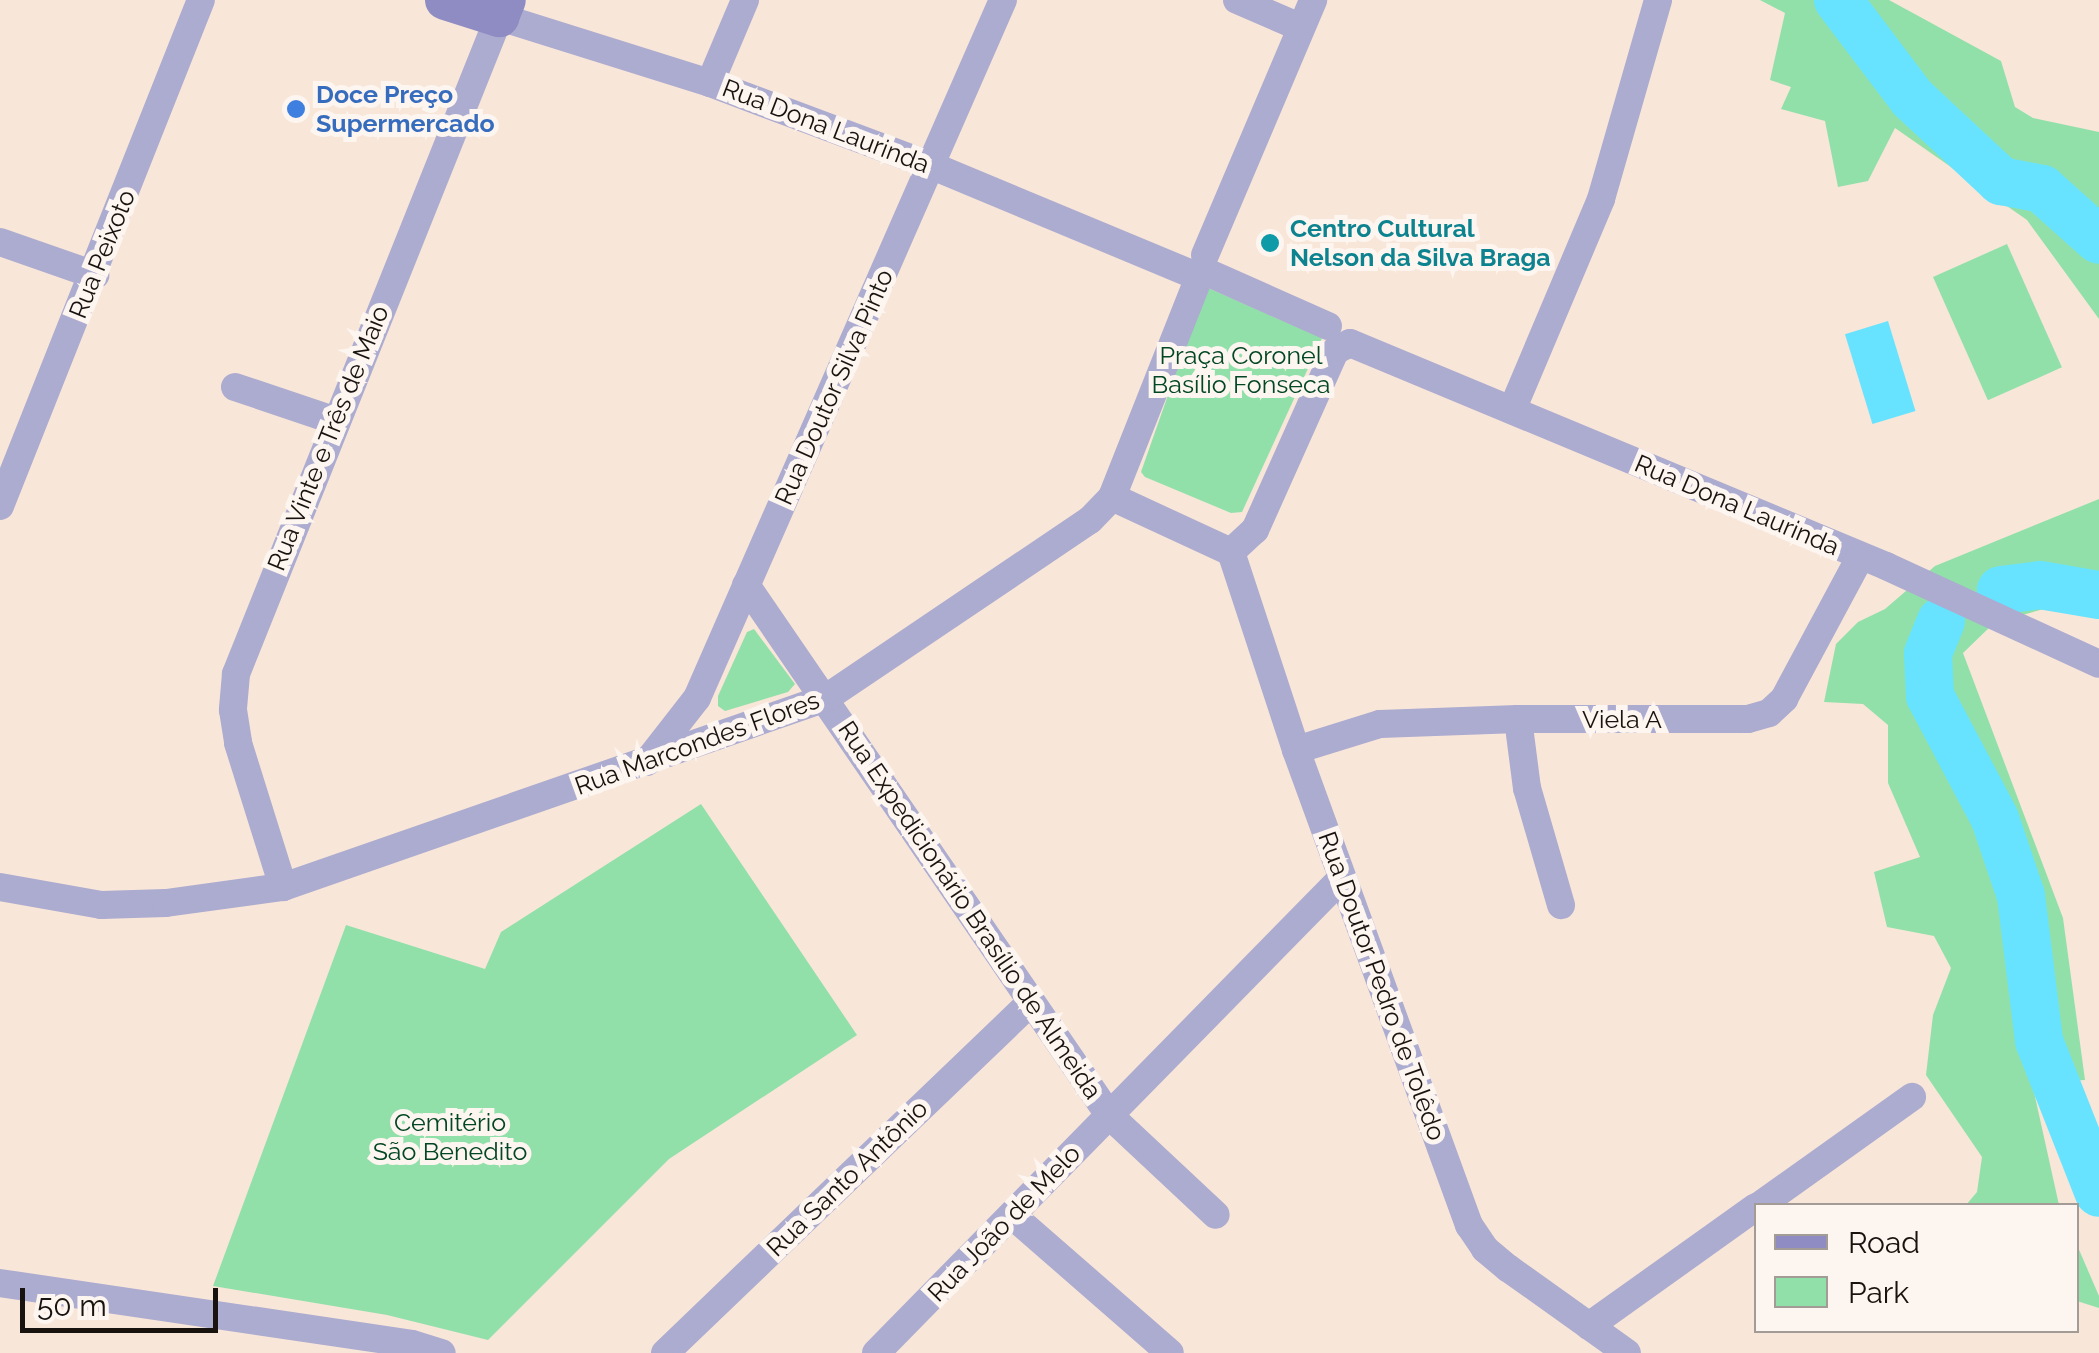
<!DOCTYPE html>
<meta charset="utf-8">
<style>
body{margin:0}
#map{position:relative;width:2099px;height:1353px;overflow:hidden;background:#f8e6d8;font-family:Raleway,sans-serif}
div>[style]{position:absolute}
.green>*{inset:0;background:#92e0a9;transform-origin:0 0}
.water>*{inset:0;background:#67e3ff;transform-origin:0 0}
.river>*{height:48px;margin:-24px;padding:0 24px;transform-origin:24px;border-radius:24px;background:#67e3ff}
.street>*{height:28px;margin:-14px;padding:0 14px;transform-origin:14px;border-radius:14px;background:#acabd0}
.secondary>*{height:40px;margin:-20px;padding:0 20px;transform-origin:20px;border-radius:20px;background:#8e8cc2}
.dots>*{width:28px;height:28px;translate:-50% -50%;box-sizing:border-box;border:5px solid #fdf5f0;border-radius:50%}
span{translate:-50% -50%;white-space:nowrap;text-align:center;line-height:1.15;-webkit-text-stroke:10px #fdf5f0;paint-order:stroke}
.shop-label{font-size:25px;color:#366cbe;font-weight:700}
.left{translate:0 -50%;text-align:left}
.street-label{font-size:25px;color:#19130f}
.culture-label{font-size:25px;color:#0d838f;font-weight:700}
.park-label{font-size:25px;color:#024723}
.legend{position:absolute;left:1754px;top:1203px;width:325px;height:130px;box-sizing:border-box;background:#fdf5f0;border:2px solid #a29b96;margin:0;padding:12px 18px;list-style:none;font-size:30px;color:#19130f}
.legend li{display:flex;align-items:center;gap:20px;height:50px}
.legend b{width:50px;border:2px solid #a29b96}
.scale{position:absolute;left:20px;top:1288px;width:198px;height:45px;box-sizing:border-box;border:5px solid #19130f;border-top:0;padding-left:12px;font-size:30px;line-height:35px;white-space:nowrap;color:#19130f;-webkit-text-stroke:8px #fdf5f0;paint-order:stroke}
</style>
<div id="map">
<div class="green">
<div style="clip-path:polygon(1760px 0,1889px 0,2001px 61px,2015px 107px,2033px 118px,2099px 132px,2099px 319px,2027px 220px,1895px 128px,1868px 181px,1838px 187px,1825px 121px,1781px 109px,1791px 87px,1770px 80px,1785px 13px)"></div>
<div style="left:2007px;top:244px;width:135px;height:81px;rotate:66deg"></div>
<div style="clip-path:polygon(1206px 287px,1322px 338px,1242px 512px,1231px 513px,1145px 477px,1141px 472px)"></div>
<div style="clip-path:polygon(2099px 499px,2099px 613px,2058px 605px,1994px 623px,1963px 653px,2063px 918px,2085px 1080px,2032px 1083px,2059px 1205px,1966px 1205px,1977px 1192px,1982px 1157px,1926px 1075px,1933px 1015px,1951px 968px,1934px 936px,1887px 927px,1874px 872px,1920px 857px,1888px 783px,1888px 725px,1863px 704px,1824px 702px,1836px 644px,1858px 622px,1885px 609px,1935px 566px)"></div>
<div style="clip-path:polygon(754px 629px,795px 684px,788px 692px,725px 711px,718px 706px,718px 696px,747px 632px)"></div>
<div style="clip-path:polygon(701px 804px,857px 1035px,669px 1159px,488px 1340px,387px 1315px,213px 1286px,346px 925px,485px 969px,501px 932px)"></div>
<div style="clip-path:polygon(2077px 1245px,2099px 1296px,2099px 1308px,2077px 1301px)"></div>
</div>
<div class="water">
<div style="left:1888px;top:321px;width:94px;height:45px;rotate:73deg"></div>
</div>
<div class="river">
<div style="left:1838px;top:0;width:123px;rotate:52.9deg"></div>
<div style="left:1912px;top:98px;width:122px;rotate:43deg"></div>
<div style="left:2001px;top:181px;width:42px;rotate:11deg"></div>
<div style="left:2042px;top:189px;width:76px;rotate:41.8deg"></div>
<div style="left:2001px;top:590px;width:39px;rotate:-7deg"></div>
<div style="left:2040px;top:585px;width:60px;rotate:9.6deg"></div>
<div style="left:1941px;top:621px;width:35px;rotate:112deg"></div>
<div style="left:1928px;top:654px;width:42px;rotate:87.3deg"></div>
<div style="left:1930px;top:696px;width:139px;rotate:62.1deg"></div>
<div style="left:1995px;top:819px;width:81px;rotate:71.3deg"></div>
<div style="left:2021px;top:896px;width:146px;rotate:82.9deg"></div>
<div style="left:2039px;top:1041px;width:163px;rotate:68.5deg"></div>
</div>
<div class="street">
<div style="left:1237px;top:0;width:61px;rotate:23.2deg"></div>
<div style="left:710px;top:83px;width:90px;rotate:-67.1deg"></div>
<div style="left:0;top:242px;width:101px;rotate:19.2deg"></div>
<div style="left:1205px;top:255px;width:277px;rotate:-67deg"></div>
<div style="left:1211px;top:274px;width:128px;rotate:24deg"></div>
<div style="left:235px;top:387px;width:107px;rotate:18.6deg"></div>
<div style="left:1512px;top:410px;width:229px;rotate:-67.1deg"></div>
<div style="left:1601px;top:199px;width:207px;rotate:-74deg"></div>
<div style="left:1112px;top:497px;width:131px;rotate:24.8deg"></div>
<div style="left:0;top:506px;width:544px;rotate:-68.34deg"></div>
<div style="left:1231px;top:552px;width:33px;rotate:-43deg"></div>
<div style="left:1255px;top:530px;width:196px;rotate:-65.9deg"></div>
<div style="left:1335px;top:351px;width:17px;rotate:-28deg"></div>
<div style="left:1350px;top:343px;width:581px;rotate:22.59deg"></div>
<div style="left:1886px;top:566px;width:234px;rotate:24.7deg"></div>
<div style="left:1231px;top:552px;width:208px;rotate:71.8deg"></div>
<div style="left:1296px;top:750px;width:506px;rotate:69.99deg"></div>
<div style="left:1469px;top:1225px;width:29px;rotate:56deg"></div>
<div style="left:1485px;top:1249px;width:30px;rotate:40deg"></div>
<div style="left:1508px;top:1268px;width:146px;rotate:35.5deg"></div>
<div style="left:746px;top:585px;width:642px;rotate:55.59deg"></div>
<div style="left:1109px;top:1115px;width:146px;rotate:43.1deg"></div>
<div style="left:1518px;top:719px;width:70px;rotate:82.6deg"></div>
<div style="left:1527px;top:788px;width:122px;rotate:73.8deg"></div>
<div style="left:1296px;top:750px;width:88px;rotate:-17.2deg"></div>
<div style="left:1380px;top:724px;width:138px;rotate:-2.1deg"></div>
<div style="left:1518px;top:719px;width:230px"></div>
<div style="left:1748px;top:719px;width:22px;rotate:-16deg"></div>
<div style="left:1769px;top:713px;width:21px;rotate:-43deg"></div>
<div style="left:1784px;top:699px;width:161px;rotate:-61.8deg"></div>
<div style="left:647px;top:762px;width:81px;rotate:-52deg"></div>
<div style="left:697px;top:698px;width:762px;rotate:-66.33deg"></div>
<div style="left:0;top:887px;width:103px;rotate:10.1deg"></div>
<div style="left:101px;top:905px;width:65px;rotate:-1.8deg"></div>
<div style="left:166px;top:903px;width:118px;rotate:-7.8deg"></div>
<div style="left:283px;top:887px;width:575px;rotate:-19.19deg"></div>
<div style="left:826px;top:698px;width:318px;rotate:-34deg"></div>
<div style="left:1090px;top:520px;width:32px;rotate:-46deg"></div>
<div style="left:1112px;top:497px;width:237px;rotate:-68.4deg"></div>
<div style="left:1199px;top:277px;width:289px;rotate:-157.4deg"></div>
<div style="left:932px;top:166px;width:237px;rotate:-159.5deg"></div>
<div style="left:710px;top:83px;width:221px;rotate:-162.6deg"></div>
<div style="left:499px;top:17px;width:708px;rotate:111.82deg"></div>
<div style="left:236px;top:674px;width:36px;rotate:95deg"></div>
<div style="left:233px;top:710px;width:33px;rotate:81deg"></div>
<div style="left:238px;top:743px;width:151px;rotate:72.6deg"></div>
<div style="left:1759px;top:1206px;width:188px;rotate:-35.5deg"></div>
<div style="left:1013px;top:1216px;width:208px;rotate:41.1deg"></div>
<div style="left:0;top:1283px;width:416px;rotate:8.4deg"></div>
<div style="left:412px;top:1344px;width:31px;rotate:17deg"></div>
<div style="left:1589px;top:1326px;width:205px;rotate:-35.5deg"></div>
<div style="left:665px;top:1353px;width:506px;rotate:-43.8deg"></div>
<div style="left:876px;top:1353px;width:665px;rotate:-45.55deg"></div>
</div>
<div class="secondary">
<div style="left:445px;top:0;width:57px;rotate:17.5deg"></div>
<div style="left:499px;top:17px;width:18px;rotate:-68deg"></div>
</div>
<div class="dots">
<div style="left:296px;top:109px;background:#3f7fe0"></div>
<div style="left:1270px;top:243px;background:#0f9aa8"></div>
</div>
<div class="shop-label">
<span class="left" style="left:316px;top:109px">Doce Preço<br>Supermercado</span>
</div>
<div class="street-label">
<span style="left:826px;top:126px;rotate:21deg">Rua Dona Laurinda</span>
<span style="left:102px;top:254px;rotate:-68deg">Rua Peixoto</span>
<span style="left:834px;top:387px;rotate:-66deg">Rua Doutor Silva Pinto</span>
<span style="left:328px;top:438px;rotate:-68deg">Rua Vinte e Três de Maio</span>
<span style="left:1737px;top:505px;rotate:23deg">Rua Dona Laurinda</span>
<span style="left:1622px;top:719px">Viela A</span>
<span style="left:697px;top:743px;rotate:-20deg">Rua Marcondes Flores</span>
<span style="left:970px;top:910px;rotate:56deg">Rua Expedicionário Brasílio de Almeida</span>
<span style="left:1382px;top:986px;rotate:70deg">Rua Doutor Pedro de Tolêdo</span>
<span style="left:847px;top:1178px;rotate:-44deg">Rua Santo Antônio</span>
<span style="left:1004px;top:1223px;rotate:-46deg">Rua João de Melo</span>
</div>
<div class="culture-label">
<span class="left" style="left:1290px;top:243px">Centro Cultural<br>Nelson da Silva Braga</span>
</div>
<div class="park-label">
<span style="left:1241px;top:370px">Praça Coronel<br>Basílio Fonseca</span>
<span style="left:450px;top:1137px">Cemitério<br>São Benedito</span>
</div>
<ul class="legend">
<li><b style="height:12px;background:#8e8cc2"></b>Road</li>
<li><b style="height:28px;background:#92e0a9"></b>Park</li>
</ul>
<div class="scale">50 m</div>
</div>
